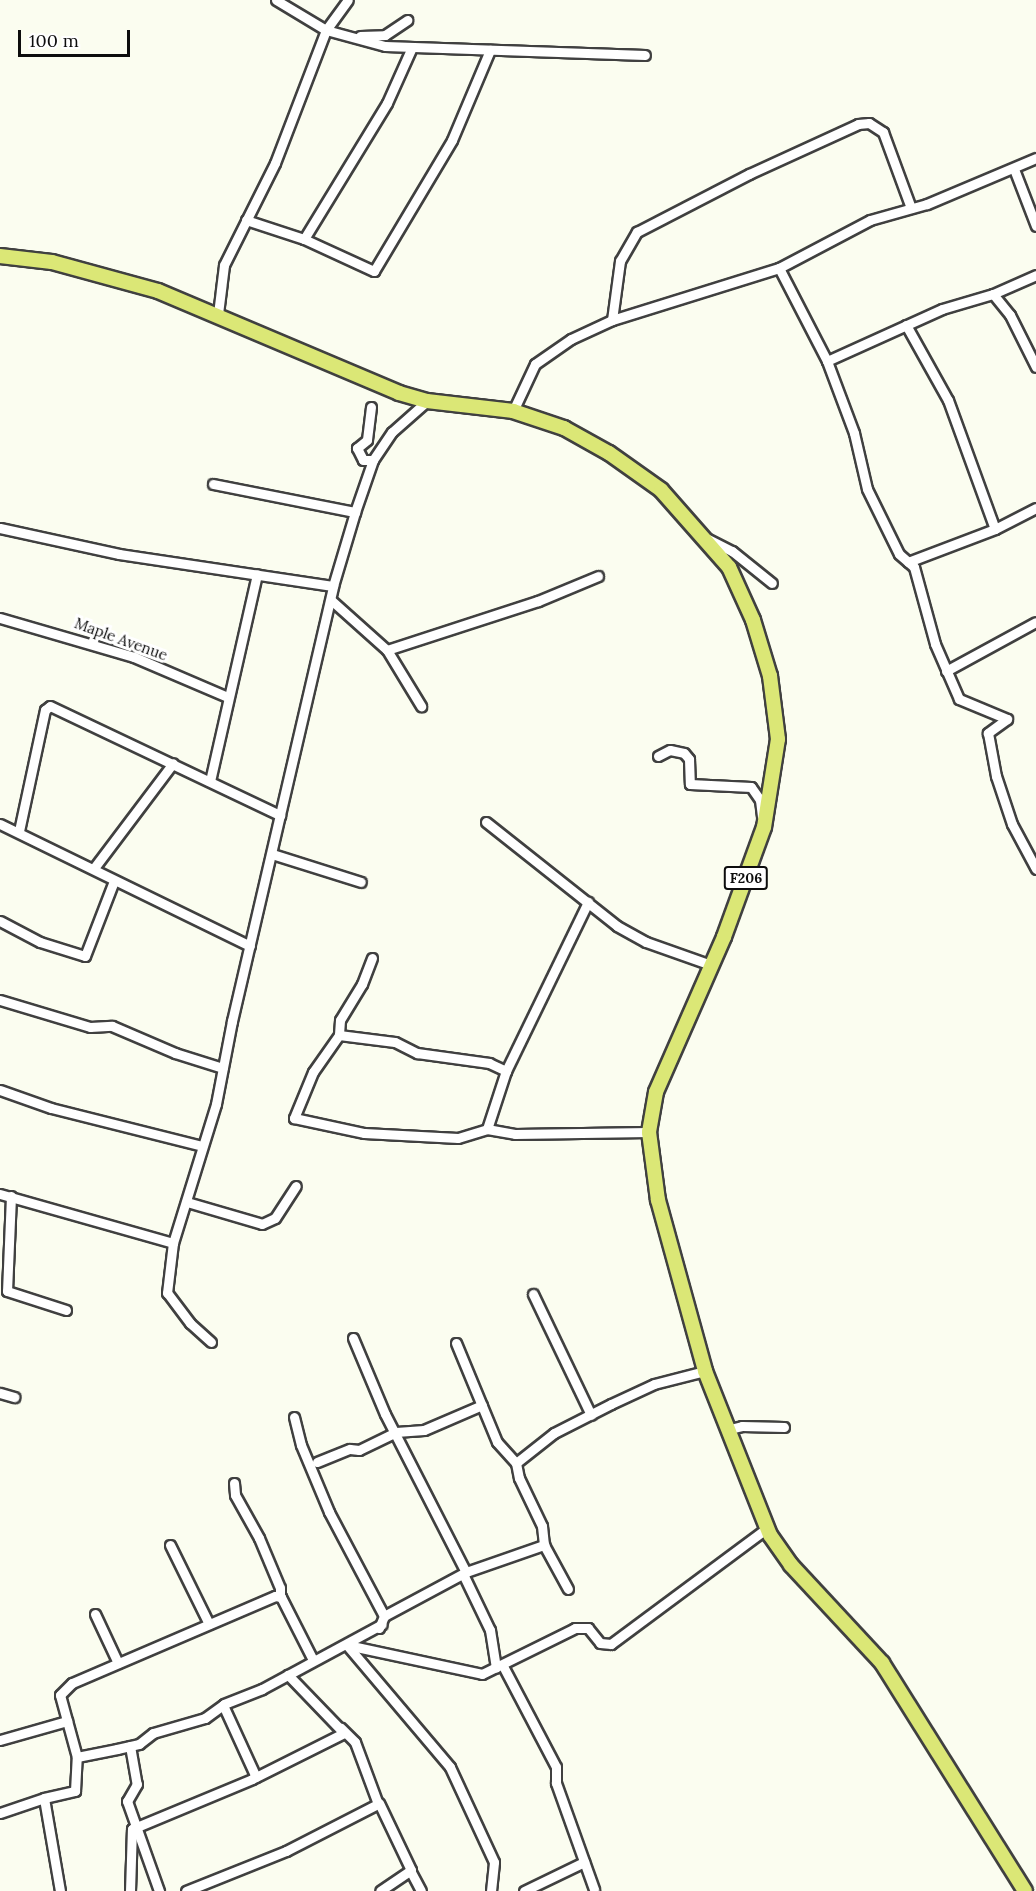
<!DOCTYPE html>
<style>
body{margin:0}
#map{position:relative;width:1036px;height:1891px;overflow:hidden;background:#fbfdf0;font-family:Lora,serif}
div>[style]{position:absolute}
.roads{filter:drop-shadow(2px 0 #404040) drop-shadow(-2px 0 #404040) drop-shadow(0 2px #404040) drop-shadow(0 -2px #404040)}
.street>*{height:9px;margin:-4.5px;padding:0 4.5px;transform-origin:4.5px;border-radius:4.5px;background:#fff}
.primary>*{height:14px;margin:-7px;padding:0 7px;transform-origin:7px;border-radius:7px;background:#dbe776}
span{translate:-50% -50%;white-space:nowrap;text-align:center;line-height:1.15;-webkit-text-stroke:6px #fff;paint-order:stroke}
.shield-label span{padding:2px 4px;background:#fff;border:2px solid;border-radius:4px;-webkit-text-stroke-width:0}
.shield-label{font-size:14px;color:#0d0d0d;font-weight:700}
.street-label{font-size:15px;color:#0d0d0d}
.scale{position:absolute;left:18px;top:30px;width:112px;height:27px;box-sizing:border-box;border:3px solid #0d0d0d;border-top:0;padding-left:8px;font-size:18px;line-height:21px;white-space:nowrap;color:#0d0d0d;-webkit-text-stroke:4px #fff;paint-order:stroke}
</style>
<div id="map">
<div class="roads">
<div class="street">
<div style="left:276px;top:0;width:58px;rotate:31deg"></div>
<div style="left:326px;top:30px;width:61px;rotate:15.2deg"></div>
<div style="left:385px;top:46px;width:260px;rotate:2deg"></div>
<div style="left:360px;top:36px;width:25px;rotate:-2deg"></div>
<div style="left:385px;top:35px;width:27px;rotate:-34deg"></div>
<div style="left:1014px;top:169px;width:61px;rotate:68.9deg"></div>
<div style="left:246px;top:220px;width:61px;rotate:18.1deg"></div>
<div style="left:304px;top:239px;width:77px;rotate:24.6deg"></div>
<div style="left:374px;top:271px;width:152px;rotate:-59.2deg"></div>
<div style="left:452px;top:140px;width:98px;rotate:-67.1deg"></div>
<div style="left:304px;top:239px;width:159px;rotate:-58.6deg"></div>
<div style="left:387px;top:103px;width:61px;rotate:-65.9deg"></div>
<div style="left:779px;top:268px;width:105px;rotate:62.7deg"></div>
<div style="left:827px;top:361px;width:77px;rotate:69.4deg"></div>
<div style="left:854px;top:433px;width:57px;rotate:76.9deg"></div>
<div style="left:867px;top:489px;width:72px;rotate:63.8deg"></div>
<div style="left:899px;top:554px;width:20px;rotate:41deg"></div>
<div style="left:914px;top:567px;width:80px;rotate:74.7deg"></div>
<div style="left:935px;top:644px;width:60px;rotate:66.4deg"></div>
<div style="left:959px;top:699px;width:52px;rotate:22.6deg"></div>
<div style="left:993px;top:294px;width:27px;rotate:51deg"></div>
<div style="left:1010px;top:315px;width:58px;rotate:63.4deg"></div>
<div style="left:218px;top:314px;width:49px;rotate:-83deg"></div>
<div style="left:224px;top:265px;width:114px;rotate:-63.4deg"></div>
<div style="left:275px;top:163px;width:142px;rotate:-69deg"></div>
<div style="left:326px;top:30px;width:37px;rotate:-54deg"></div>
<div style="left:612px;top:320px;width:60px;rotate:-82.3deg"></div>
<div style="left:620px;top:261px;width:34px;rotate:-60deg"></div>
<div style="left:637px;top:232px;width:126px;rotate:-27.4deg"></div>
<div style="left:749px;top:174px;width:120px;rotate:-24.6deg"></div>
<div style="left:858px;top:124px;width:11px;rotate:-5deg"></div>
<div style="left:869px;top:123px;width:17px;rotate:33deg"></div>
<div style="left:883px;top:132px;width:81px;rotate:69.8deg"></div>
<div style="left:906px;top:325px;width:86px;rotate:60.8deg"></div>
<div style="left:948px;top:400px;width:137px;rotate:70deg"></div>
<div style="left:827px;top:361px;width:126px;rotate:-24.3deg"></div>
<div style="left:942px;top:309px;width:53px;rotate:-16.4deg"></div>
<div style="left:993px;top:294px;width:47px;rotate:-23.8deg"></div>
<div style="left:371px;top:407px;width:33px;rotate:97deg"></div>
<div style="left:367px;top:440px;width:13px;rotate:141deg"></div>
<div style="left:357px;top:448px;width:13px;rotate:63deg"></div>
<div style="left:363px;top:460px;width:10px"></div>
<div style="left:513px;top:411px;width:52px;rotate:-64.9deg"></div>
<div style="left:535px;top:364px;width:44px;rotate:-34.8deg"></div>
<div style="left:571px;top:339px;width:45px;rotate:-24.9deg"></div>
<div style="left:612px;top:320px;width:175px;rotate:-17.3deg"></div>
<div style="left:779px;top:268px;width:103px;rotate:-27.8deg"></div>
<div style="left:870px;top:220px;width:59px;rotate:-15.7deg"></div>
<div style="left:927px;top:204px;width:118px;rotate:-22.9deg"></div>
<div style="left:213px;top:484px;width:145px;rotate:11.2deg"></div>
<div style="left:0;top:528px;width:122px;rotate:12.3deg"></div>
<div style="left:119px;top:554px;width:216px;rotate:8.5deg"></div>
<div style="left:708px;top:539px;width:27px;rotate:27deg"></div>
<div style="left:732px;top:551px;width:51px;rotate:38.7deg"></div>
<div style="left:908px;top:562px;width:93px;rotate:-20.8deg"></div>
<div style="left:995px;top:529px;width:46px;rotate:-27.1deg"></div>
<div style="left:331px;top:600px;width:75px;rotate:41.8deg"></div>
<div style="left:387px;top:650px;width:66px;rotate:58.7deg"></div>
<div style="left:0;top:618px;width:140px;rotate:16.2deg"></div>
<div style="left:134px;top:657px;width:102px;rotate:23.1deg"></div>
<div style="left:387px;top:650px;width:159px;rotate:-18deg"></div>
<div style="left:538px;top:601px;width:65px;rotate:-22.6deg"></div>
<div style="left:946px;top:671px;width:102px;rotate:-28.6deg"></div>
<div style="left:1007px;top:719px;width:24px;rotate:144deg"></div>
<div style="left:988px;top:733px;width:44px;rotate:79.5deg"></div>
<div style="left:996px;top:776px;width:51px;rotate:71.6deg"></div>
<div style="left:1012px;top:824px;width:51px;rotate:61.9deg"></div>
<div style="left:658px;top:756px;width:13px;rotate:-27deg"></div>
<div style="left:670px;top:750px;width:14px;rotate:12deg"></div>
<div style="left:684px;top:753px;width:8px;rotate:50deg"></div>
<div style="left:689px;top:759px;width:25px;rotate:88deg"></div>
<div style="left:690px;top:784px;width:61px;rotate:2.8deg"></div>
<div style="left:751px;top:787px;width:16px;rotate:55deg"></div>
<div style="left:760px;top:800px;width:16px;rotate:83deg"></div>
<div style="left:210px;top:781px;width:212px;rotate:-77.2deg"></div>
<div style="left:486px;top:822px;width:167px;rotate:38.4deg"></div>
<div style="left:617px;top:926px;width:33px;rotate:29deg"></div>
<div style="left:646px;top:942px;width:69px;rotate:19.5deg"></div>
<div style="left:0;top:824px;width:278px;rotate:26deg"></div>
<div style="left:19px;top:831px;width:124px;rotate:-77.9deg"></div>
<div style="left:45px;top:710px;width:6px;rotate:-39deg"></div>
<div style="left:50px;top:706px;width:255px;rotate:25.4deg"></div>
<div style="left:272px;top:854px;width:93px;rotate:17.5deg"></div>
<div style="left:94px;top:868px;width:131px;rotate:-53deg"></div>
<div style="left:0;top:921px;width:45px;rotate:27.7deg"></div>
<div style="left:40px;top:942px;width:47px;rotate:17.3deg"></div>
<div style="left:85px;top:956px;width:80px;rotate:-68.9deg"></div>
<div style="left:372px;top:958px;width:28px;rotate:111deg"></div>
<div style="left:362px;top:984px;width:42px;rotate:121.4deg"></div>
<div style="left:340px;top:1020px;width:15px;rotate:94deg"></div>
<div style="left:339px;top:1035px;width:45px;rotate:125.1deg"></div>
<div style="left:313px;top:1072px;width:50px;rotate:112.4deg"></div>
<div style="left:294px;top:1118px;width:72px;rotate:12.1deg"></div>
<div style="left:364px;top:1133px;width:94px;rotate:3deg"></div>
<div style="left:458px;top:1138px;width:30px;rotate:-17deg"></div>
<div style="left:487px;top:1129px;width:28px;rotate:10deg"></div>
<div style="left:515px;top:1134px;width:134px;rotate:-0.9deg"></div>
<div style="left:0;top:1000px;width:94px;rotate:16.7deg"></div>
<div style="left:90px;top:1027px;width:22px;rotate:-3deg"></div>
<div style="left:112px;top:1026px;width:69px;rotate:23.2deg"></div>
<div style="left:175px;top:1053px;width:50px;rotate:17.4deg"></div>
<div style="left:339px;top:1035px;width:56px;rotate:7.1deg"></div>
<div style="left:395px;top:1042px;width:25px;rotate:27deg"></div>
<div style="left:417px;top:1053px;width:73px;rotate:7.9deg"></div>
<div style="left:489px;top:1063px;width:19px;rotate:25deg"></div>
<div style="left:0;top:1090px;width:54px;rotate:19.4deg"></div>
<div style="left:51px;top:1108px;width:156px;rotate:14.1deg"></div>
<div style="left:487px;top:1129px;width:61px;rotate:-71.9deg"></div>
<div style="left:506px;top:1071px;width:188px;rotate:-64.1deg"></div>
<div style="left:0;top:1194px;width:180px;rotate:15.8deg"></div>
<div style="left:11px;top:1196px;width:95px;rotate:92.4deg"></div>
<div style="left:7px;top:1291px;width:62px;rotate:17.9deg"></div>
<div style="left:187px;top:1202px;width:78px;rotate:16.3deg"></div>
<div style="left:262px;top:1224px;width:14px;rotate:-25deg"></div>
<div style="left:275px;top:1218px;width:38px;rotate:-57deg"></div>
<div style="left:533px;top:1294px;width:134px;rotate:64.4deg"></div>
<div style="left:353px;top:1338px;width:82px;rotate:67.2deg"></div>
<div style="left:385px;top:1414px;width:178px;rotate:62.9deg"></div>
<div style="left:211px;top:1342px;width:28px;rotate:-138deg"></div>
<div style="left:190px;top:1323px;width:38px;rotate:-127deg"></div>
<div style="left:167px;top:1293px;width:50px;rotate:-83.2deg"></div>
<div style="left:173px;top:1243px;width:145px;rotate:-72.8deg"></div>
<div style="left:216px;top:1104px;width:85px;rotate:-79.1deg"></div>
<div style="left:232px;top:1021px;width:447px;rotate:-76.9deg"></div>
<div style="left:333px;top:586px;width:77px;rotate:-73.4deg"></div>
<div style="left:355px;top:512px;width:55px;rotate:-70.9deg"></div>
<div style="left:373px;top:460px;width:34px;rotate:-56deg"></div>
<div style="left:392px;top:432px;width:47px;rotate:-41.5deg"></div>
<div style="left:456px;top:1343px;width:107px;rotate:67.5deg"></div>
<div style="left:497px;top:1442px;width:28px;rotate:48deg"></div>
<div style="left:516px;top:1463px;width:15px;rotate:79deg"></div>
<div style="left:519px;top:1478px;width:53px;rotate:64.4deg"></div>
<div style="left:542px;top:1526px;width:19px;rotate:84deg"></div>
<div style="left:544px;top:1545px;width:50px;rotate:61.4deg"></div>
<div style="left:0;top:1393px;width:15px;rotate:16deg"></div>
<div style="left:294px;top:1417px;width:29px;rotate:76deg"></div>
<div style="left:301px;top:1445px;width:73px;rotate:67.3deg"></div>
<div style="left:329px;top:1512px;width:118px;rotate:62.1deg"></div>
<div style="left:730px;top:1429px;width:12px;rotate:-14deg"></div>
<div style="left:742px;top:1426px;width:42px;rotate:1.4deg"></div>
<div style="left:317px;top:1462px;width:35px;rotate:-22deg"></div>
<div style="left:350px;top:1449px;width:9px;rotate:6deg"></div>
<div style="left:359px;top:1450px;width:41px;rotate:-25.9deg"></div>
<div style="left:396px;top:1432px;width:28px;rotate:-4deg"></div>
<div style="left:424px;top:1430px;width:63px;rotate:-23.3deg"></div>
<div style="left:516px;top:1463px;width:48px;rotate:-38.3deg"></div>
<div style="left:554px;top:1433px;width:64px;rotate:-27deg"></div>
<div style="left:611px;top:1404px;width:47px;rotate:-24.9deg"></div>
<div style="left:654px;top:1384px;width:53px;rotate:-14.3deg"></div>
<div style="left:234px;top:1483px;width:12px;rotate:85deg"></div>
<div style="left:235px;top:1495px;width:49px;rotate:60.8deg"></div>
<div style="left:259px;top:1538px;width:54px;rotate:67.2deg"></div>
<div style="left:280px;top:1588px;width:8px;rotate:90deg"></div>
<div style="left:170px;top:1545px;width:88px;rotate:63.7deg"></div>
<div style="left:463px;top:1574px;width:62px;rotate:64.3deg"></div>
<div style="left:490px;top:1630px;width:38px;rotate:81deg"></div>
<div style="left:95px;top:1614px;width:54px;rotate:64.9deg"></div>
<div style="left:379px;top:1628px;width:13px;rotate:-67deg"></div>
<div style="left:384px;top:1616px;width:93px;rotate:-28.2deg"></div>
<div style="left:466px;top:1572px;width:83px;rotate:-19.1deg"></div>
<div style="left:313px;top:1660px;width:71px;rotate:-116.9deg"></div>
<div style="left:281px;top:1597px;width:6px;rotate:-171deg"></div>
<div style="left:275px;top:1596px;width:221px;rotate:156.8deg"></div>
<div style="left:72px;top:1683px;width:17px;rotate:135deg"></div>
<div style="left:60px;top:1695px;width:64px;rotate:74.7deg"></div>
<div style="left:77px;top:1757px;width:41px;rotate:-11.3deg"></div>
<div style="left:117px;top:1749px;width:23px;rotate:-13deg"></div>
<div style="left:139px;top:1744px;width:18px;rotate:-38deg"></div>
<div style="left:153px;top:1733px;width:54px;rotate:-16.1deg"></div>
<div style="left:205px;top:1718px;width:24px;rotate:-36deg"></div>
<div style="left:224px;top:1704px;width:41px;rotate:-21.5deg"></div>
<div style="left:262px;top:1689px;width:136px;rotate:-28.4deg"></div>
<div style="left:503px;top:1666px;width:114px;rotate:62.3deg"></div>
<div style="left:556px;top:1767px;width:16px;rotate:90deg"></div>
<div style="left:556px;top:1783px;width:113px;rotate:70.3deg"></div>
<div style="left:223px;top:1705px;width:79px;rotate:65.4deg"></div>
<div style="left:0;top:1740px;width:70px;rotate:-15.8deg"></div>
<div style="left:130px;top:1746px;width:39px;rotate:80deg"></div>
<div style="left:137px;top:1784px;width:20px;rotate:120deg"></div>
<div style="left:127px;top:1801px;width:96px;rotate:70.4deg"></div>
<div style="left:379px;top:1803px;width:74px;rotate:64.5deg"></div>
<div style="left:411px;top:1870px;width:37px;rotate:146deg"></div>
<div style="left:0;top:1813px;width:46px;rotate:-18.8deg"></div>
<div style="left:411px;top:1872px;width:21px;rotate:62deg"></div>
<div style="left:60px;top:1891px;width:94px;rotate:-99.8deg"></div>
<div style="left:44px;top:1798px;width:32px;rotate:-13deg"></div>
<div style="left:75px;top:1791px;width:34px;rotate:-87deg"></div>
<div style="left:130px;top:1891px;width:62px;rotate:-88.2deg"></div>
<div style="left:132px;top:1829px;width:130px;rotate:-22.6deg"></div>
<div style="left:252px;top:1779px;width:103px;rotate:-26.6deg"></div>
<div style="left:344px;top:1733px;width:81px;rotate:-134deg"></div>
<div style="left:186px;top:1891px;width:108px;rotate:-21.8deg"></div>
<div style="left:286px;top:1851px;width:103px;rotate:-27.1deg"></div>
<div style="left:378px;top:1804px;width:66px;rotate:-110.4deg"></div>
<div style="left:355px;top:1742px;width:20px;rotate:-135deg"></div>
<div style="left:491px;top:1891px;width:29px;rotate:-84deg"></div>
<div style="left:494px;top:1862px;width:105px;rotate:-114.9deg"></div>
<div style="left:450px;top:1767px;width:160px;rotate:-130.2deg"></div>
<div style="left:347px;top:1645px;width:138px;rotate:12.1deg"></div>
<div style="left:482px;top:1674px;width:104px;rotate:-26.3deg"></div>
<div style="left:575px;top:1628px;width:13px"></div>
<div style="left:588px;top:1628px;width:19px;rotate:51deg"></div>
<div style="left:600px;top:1643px;width:11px;rotate:5deg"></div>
<div style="left:611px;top:1644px;width:194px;rotate:-36.6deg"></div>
<div style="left:524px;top:1891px;width:67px;rotate:-25.8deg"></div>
</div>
<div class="primary">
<div style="left:0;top:256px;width:52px;rotate:6.6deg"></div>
<div style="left:52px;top:262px;width:110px;rotate:15.3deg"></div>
<div style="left:158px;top:291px;width:262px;rotate:22.9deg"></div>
<div style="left:399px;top:393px;width:29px;rotate:16deg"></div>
<div style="left:427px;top:401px;width:87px;rotate:6.6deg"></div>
<div style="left:513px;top:411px;width:54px;rotate:18.4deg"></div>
<div style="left:564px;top:428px;width:51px;rotate:29.1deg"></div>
<div style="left:609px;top:453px;width:64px;rotate:35.4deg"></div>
<div style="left:661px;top:490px;width:103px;rotate:48.6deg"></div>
<div style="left:729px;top:567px;width:58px;rotate:65.6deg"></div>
<div style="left:753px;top:620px;width:59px;rotate:73.1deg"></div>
<div style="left:770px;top:676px;width:64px;rotate:82.8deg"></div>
<div style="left:778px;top:739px;width:89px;rotate:99deg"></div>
<div style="left:764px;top:827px;width:117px;rotate:110deg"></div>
<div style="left:724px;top:937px;width:169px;rotate:113.7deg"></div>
<div style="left:656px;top:1092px;width:41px;rotate:99.9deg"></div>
<div style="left:649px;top:1132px;width:69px;rotate:82.5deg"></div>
<div style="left:658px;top:1200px;width:177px;rotate:74.6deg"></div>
<div style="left:705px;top:1371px;width:176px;rotate:68.4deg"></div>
<div style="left:770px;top:1535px;width:37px;rotate:55deg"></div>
<div style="left:791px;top:1565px;width:134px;rotate:47.1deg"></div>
<div style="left:882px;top:1663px;width:269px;rotate:57.9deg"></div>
</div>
</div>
<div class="shield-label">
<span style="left:746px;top:878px">F206</span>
</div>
<div class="street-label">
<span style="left:121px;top:639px;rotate:20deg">Maple Avenue</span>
</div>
<div class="scale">100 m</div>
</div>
